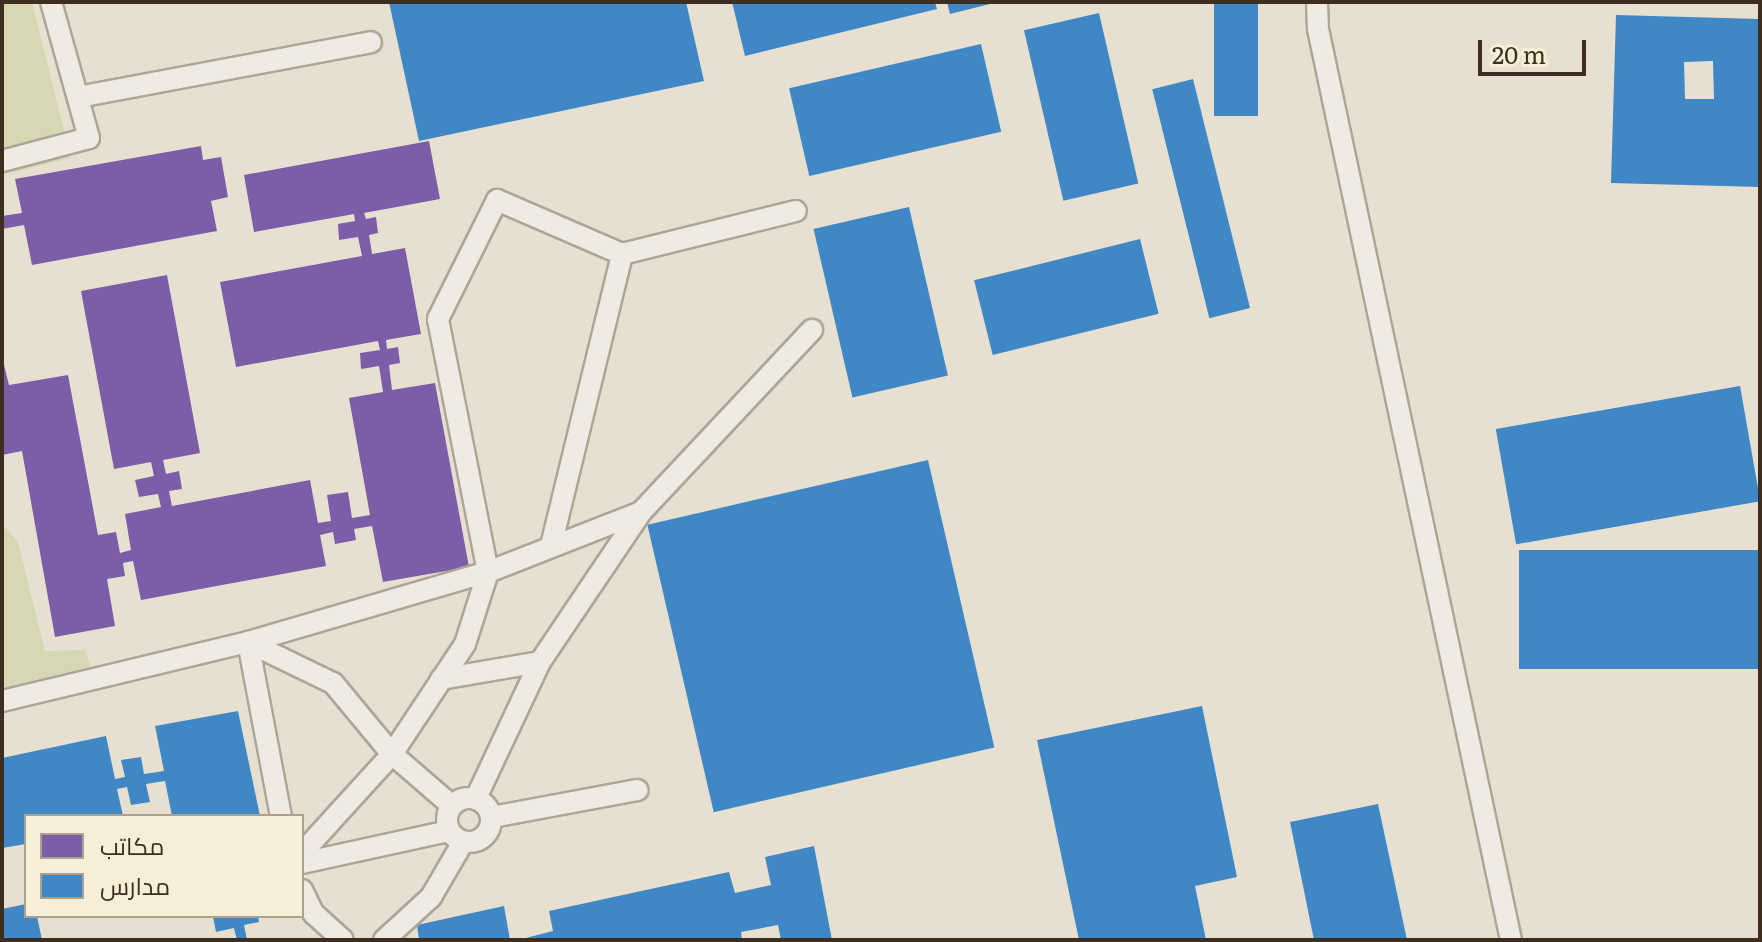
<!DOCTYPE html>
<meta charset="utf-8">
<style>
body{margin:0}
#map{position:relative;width:1762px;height:942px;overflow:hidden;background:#e7e0d1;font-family:Literata,Cairo,serif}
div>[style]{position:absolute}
.green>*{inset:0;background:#d6d7b3}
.offices>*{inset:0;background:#7b5ea7}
.schools>*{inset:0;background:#3f88c5;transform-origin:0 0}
.roads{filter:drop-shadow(2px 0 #ada599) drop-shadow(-2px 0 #ada599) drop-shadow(0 2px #ada599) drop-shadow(0 -2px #ada599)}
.lane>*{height:20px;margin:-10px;padding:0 10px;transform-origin:10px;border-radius:10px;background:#efebe3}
.lane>.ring{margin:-10px;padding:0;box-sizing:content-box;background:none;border:20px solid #efebe3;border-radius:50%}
span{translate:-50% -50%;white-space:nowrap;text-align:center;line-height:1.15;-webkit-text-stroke:8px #f7eed8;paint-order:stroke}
.frame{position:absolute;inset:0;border:4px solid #3d2e20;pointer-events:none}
.legend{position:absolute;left:24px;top:814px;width:280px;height:104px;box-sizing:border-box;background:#f7eed8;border:2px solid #ada18e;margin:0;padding:10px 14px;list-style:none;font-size:24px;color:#3d2e20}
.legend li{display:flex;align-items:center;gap:16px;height:40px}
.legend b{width:40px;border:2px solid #ada18e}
.scale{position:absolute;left:1478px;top:40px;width:108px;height:36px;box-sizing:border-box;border:4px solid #3d2e20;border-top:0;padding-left:10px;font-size:24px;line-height:28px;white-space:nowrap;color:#3d2e20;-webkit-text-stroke:6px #f7eed8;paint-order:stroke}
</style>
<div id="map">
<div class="green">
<div style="clip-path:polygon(2px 2px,32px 2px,71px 158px,2px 175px)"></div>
<div style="clip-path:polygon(2px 524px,18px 542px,45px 651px,85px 650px,93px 674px,2px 696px)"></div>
</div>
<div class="offices">
<div style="clip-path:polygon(429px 141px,440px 199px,364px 213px,366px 219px,376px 217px,378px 233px,369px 235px,372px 254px,405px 248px,421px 334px,386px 340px,387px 349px,398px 347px,400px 363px,389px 365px,392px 390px,435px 383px,469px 567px,383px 582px,372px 526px,354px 529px,356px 540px,335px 544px,333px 532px,320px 535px,326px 566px,141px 600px,133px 561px,123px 563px,125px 576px,107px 579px,115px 626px,55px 637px,22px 451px,2px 455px,2px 357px,9px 385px,68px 375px,98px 535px,116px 532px,120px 553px,131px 550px,125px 514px,161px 507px,158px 494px,139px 497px,135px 480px,154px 476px,151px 462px,114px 469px,81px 291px,167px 275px,200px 453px,163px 460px,166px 474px,179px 471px,182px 489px,169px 491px,172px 506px,310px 480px,318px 523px,331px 521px,327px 495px,348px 492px,352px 518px,370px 515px,349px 398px,383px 392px,379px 366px,361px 369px,360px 353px,380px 350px,378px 341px,236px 367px,220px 282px,362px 256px,358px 237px,339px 240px,338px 224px,355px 221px,354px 214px,254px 232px,244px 175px)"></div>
<div style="clip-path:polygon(201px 146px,203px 160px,221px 157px,228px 197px,211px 201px,217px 231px,32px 265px,24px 225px,2px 229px,2px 216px,22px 213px,15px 179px)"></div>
</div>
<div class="schools">
<div style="clip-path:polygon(389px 2px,686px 2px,704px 81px,419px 141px)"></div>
<div style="clip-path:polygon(732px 2px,935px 2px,937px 9px,745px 56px)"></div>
<div style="clip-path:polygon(947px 2px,994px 2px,994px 3px,950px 14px)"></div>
<div style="left:1214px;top:2px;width:44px;height:114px"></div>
<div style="left:1099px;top:13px;width:175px;height:77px;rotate:77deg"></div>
<div style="clip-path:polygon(evenodd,1616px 15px,1760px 19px,1760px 187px,1611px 183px,1616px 15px,1713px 61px,1714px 99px,1685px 99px,1684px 62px,1713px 61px)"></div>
<div style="left:981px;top:44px;width:90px;height:197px;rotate:77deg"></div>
<div style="left:1193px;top:79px;width:236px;height:42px;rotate:76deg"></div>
<div style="left:909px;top:207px;width:173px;height:98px;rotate:77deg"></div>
<div style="left:1140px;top:239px;width:77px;height:171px;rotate:76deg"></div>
<div style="left:1740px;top:386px;width:117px;height:248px;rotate:80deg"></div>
<div style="left:928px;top:460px;width:295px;height:288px;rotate:77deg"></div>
<div style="left:1760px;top:550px;width:119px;height:241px;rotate:90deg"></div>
<div style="clip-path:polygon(1202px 706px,1237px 877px,1195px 886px,1206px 940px,1079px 940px,1037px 740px)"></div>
<div style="clip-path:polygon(238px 711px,260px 816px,172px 816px,165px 781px,146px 784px,150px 802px,131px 805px,127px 787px,117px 789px,123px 816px,26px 816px,26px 844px,2px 848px,2px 758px,106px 736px,115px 779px,125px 777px,121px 760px,141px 757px,144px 774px,164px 771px,155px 726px)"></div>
<div style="clip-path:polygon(1378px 804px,1407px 940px,1314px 940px,1290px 822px)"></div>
<div style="clip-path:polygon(814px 846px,832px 940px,781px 940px,778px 925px,741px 932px,742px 940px,518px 940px,553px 931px,549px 911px,729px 872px,735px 893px,771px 885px,765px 857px)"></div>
<div style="clip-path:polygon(26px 904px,26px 916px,37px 916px,42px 940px,2px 940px,2px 909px)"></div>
<div style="clip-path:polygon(504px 906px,510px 940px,419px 940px,417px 925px)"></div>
<div style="clip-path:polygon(258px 916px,259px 922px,244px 925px,247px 940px,237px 940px,234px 928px,216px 932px,213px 917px)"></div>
</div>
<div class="roads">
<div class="lane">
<div style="left:1317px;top:2px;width:27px;rotate:88deg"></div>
<div style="left:1318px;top:29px;width:931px;rotate:78.04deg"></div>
<div style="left:78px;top:97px;width:298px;rotate:-10.6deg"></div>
<div style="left:2px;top:161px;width:90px;rotate:-14.8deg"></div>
<div style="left:89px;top:138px;width:141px;rotate:-105.6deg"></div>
<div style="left:551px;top:546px;width:301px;rotate:-76.3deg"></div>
<div style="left:248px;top:642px;width:94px;rotate:25.8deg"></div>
<div style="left:333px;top:683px;width:92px;rotate:50.3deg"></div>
<div style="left:392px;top:754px;width:78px;rotate:40.8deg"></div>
<div style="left:248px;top:642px;width:177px;rotate:79.3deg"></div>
<div style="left:441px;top:679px;width:100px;rotate:-9.7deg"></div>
<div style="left:2px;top:701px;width:253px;rotate:-13.5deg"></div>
<div style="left:248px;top:642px;width:250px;rotate:-16.3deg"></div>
<div style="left:488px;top:572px;width:164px;rotate:-21.4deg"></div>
<div style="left:641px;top:512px;width:250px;rotate:-46.8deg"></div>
<div class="ring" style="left:447px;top:798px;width:24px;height:24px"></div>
<div style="left:476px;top:798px;width:150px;rotate:-64.8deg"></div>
<div style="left:540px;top:662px;width:181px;rotate:-56deg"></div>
<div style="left:492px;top:817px;width:148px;rotate:-10.5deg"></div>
<div style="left:302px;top:853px;width:134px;rotate:-47.7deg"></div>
<div style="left:392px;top:754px;width:132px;rotate:-56.4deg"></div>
<div style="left:465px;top:644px;width:76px;rotate:-72.3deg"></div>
<div style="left:488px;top:572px;width:258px;rotate:-101.2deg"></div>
<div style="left:438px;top:319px;width:133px;rotate:-63.6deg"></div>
<div style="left:497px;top:200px;width:136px;rotate:23.4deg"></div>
<div style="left:622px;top:254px;width:179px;rotate:-13.9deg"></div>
<div style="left:302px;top:863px;width:150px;rotate:-12.3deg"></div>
<div style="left:302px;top:890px;width:25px;rotate:64deg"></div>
<div style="left:313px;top:913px;width:40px;rotate:42deg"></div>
<div style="left:384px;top:940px;width:64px;rotate:-42.5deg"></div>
<div style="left:431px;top:897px;width:64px;rotate:-59.8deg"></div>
</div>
</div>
<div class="frame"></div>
<ul class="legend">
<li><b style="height:22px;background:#7b5ea7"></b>مكاتب</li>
<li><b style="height:22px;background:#3f88c5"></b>مدارس</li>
</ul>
<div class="scale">20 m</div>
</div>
